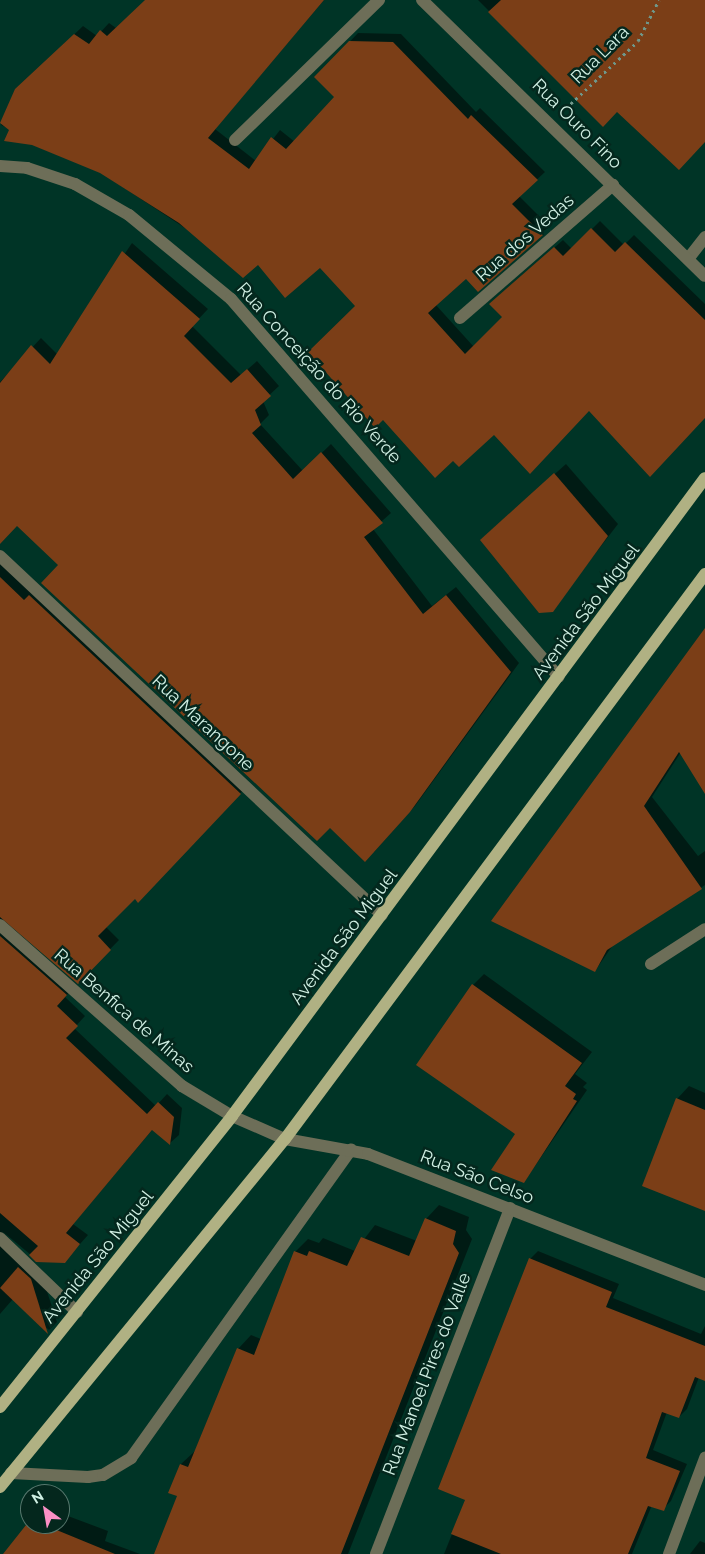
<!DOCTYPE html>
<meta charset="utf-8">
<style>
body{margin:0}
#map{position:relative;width:705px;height:1554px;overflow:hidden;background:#003426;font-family:Raleway,sans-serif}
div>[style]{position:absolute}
.shadow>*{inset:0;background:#0007}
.building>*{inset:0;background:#7b3e17}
.path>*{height:3px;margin-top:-1.5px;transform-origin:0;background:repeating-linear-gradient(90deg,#6f988b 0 2.5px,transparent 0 6.5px)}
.service>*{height:12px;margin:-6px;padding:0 6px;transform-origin:6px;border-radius:6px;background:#6d6e58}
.minor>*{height:12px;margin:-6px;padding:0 6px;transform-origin:6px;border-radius:6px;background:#6d6e58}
.tertiary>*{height:12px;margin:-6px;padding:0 6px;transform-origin:6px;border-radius:6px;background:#6d6e58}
.primary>*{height:12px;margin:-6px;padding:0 6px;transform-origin:6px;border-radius:6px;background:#b0b183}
span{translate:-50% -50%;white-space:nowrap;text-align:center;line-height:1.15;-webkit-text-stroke:5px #04271d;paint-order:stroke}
.street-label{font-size:18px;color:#d1f0e4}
.north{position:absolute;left:20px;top:1484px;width:50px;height:50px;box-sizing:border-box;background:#04271d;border:1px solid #56776d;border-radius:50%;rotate:328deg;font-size:14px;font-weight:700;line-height:20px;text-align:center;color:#d1f0e4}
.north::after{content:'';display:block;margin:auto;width:18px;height:22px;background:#fb8fc5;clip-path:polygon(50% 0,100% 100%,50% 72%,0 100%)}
</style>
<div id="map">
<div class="shadow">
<div style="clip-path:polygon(146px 0,324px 0,215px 129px,256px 161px,280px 130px,295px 142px,336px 96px,316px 77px,358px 33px,401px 34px,476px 112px,480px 108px,545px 172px,519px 196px,550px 227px,466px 277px,435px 304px,474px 347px,503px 317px,499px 296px,563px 240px,572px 249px,600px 221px,624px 245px,634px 235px,705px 304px,705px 414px,590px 409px,494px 433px,357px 306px,320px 266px,197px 236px,100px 172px,1px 125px,16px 90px,83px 26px,97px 36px,109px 23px,116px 28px)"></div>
<div style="clip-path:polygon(478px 0,705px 0,705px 141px,617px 110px,603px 125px)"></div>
<div style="clip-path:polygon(132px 243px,208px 309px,192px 326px,241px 375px,257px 361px,279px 386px,263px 401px,269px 415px,260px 424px,303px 471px,331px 444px,391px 513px,373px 529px,432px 606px,456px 587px,519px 663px,415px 806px,374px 852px,17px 524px,0 542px,0 382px,41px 338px,57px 354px)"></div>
<div style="clip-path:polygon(566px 464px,618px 524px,552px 610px,493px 529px)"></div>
<div style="clip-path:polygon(0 561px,249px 784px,146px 892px,135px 897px,106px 927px,119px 940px,78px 982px,1px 917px,75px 986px,65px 997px,85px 1016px,74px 1028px,156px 1106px,167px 1094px,182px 1108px,179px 1135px,170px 1143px,153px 1129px,73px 1224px,88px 1235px,64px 1262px,37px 1260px,2px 1231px,40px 1270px,57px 1322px,49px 1330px,13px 1299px,0 1314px)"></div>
<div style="clip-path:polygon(705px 632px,705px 791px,681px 752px,652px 797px,698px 856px,705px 851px,705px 885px,613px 945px,595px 971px,493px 921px)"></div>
<div style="clip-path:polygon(484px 974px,592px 1052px,575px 1074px,587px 1083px,583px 1087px,587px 1090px,524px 1182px,517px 1134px,473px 985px)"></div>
<div style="clip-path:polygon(689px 1086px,705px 1093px,705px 1210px,677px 1099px)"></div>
<div style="clip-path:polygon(439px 1205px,469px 1217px,466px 1230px,472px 1239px,348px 1554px,155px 1554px,179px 1495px,170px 1492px,181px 1464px,195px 1451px,238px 1349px,251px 1335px,261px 1339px,295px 1252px,308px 1239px,319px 1243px,323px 1238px,355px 1251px,375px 1225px,417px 1241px,426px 1219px)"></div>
<div style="clip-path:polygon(538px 1251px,619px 1284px,613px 1298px,701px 1334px,705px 1326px,705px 1379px,699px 1377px,687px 1409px,679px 1417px,667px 1412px,653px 1450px,687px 1464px,671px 1501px,663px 1509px,652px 1505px,632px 1554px,444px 1554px,466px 1499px,530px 1259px)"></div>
<div style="clip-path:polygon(60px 1513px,108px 1531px,105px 1541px,140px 1554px,5px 1554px,30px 1522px,60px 1524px)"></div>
<div style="clip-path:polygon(700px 1541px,705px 1543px,705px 1554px,690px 1554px)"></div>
</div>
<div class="building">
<div style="clip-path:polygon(145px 0,324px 0,208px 138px,249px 169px,271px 137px,286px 149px,334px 97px,314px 77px,349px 41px,393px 42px,468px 119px,471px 115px,538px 180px,512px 204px,543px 235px,478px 292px,466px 279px,428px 313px,465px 354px,502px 317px,489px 304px,554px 247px,563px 256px,591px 228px,615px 252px,625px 242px,705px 320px,705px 418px,650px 477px,589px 411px,530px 474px,494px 435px,459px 467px,453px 461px,435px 478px,383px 420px,375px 428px,308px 352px,355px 306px,320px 268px,285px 298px,258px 265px,243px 278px,179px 223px,100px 173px,32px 145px,4px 141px,9px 130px,0 123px,15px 89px,74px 34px,89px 44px,100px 30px,107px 36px)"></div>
<div style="clip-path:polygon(501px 0,705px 0,705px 142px,679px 170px,617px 112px,603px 127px,488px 12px)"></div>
<div style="clip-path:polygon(122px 251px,200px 319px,184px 336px,231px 383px,247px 369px,271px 396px,255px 410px,261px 425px,252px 433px,293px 479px,321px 452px,383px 523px,364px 537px,423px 614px,446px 595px,511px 672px,410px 812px,365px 862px,330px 828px,317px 841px,41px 583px,58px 565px,17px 526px,0 544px,0 383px,31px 345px,50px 364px)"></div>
<div style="clip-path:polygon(554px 473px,608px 536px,553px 612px,539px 613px,480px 540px)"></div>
<div style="clip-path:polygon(0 577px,24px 600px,29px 595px,241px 794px,138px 903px,135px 899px,98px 936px,111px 950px,78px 984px,0 917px)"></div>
<div style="clip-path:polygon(705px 628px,705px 794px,679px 752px,644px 806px,702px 889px,607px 950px,595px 972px,491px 921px)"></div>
<div style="clip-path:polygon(0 936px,67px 995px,57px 1006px,78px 1026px,66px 1038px,147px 1114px,158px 1102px,174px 1117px,170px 1145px,152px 1130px,66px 1233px,80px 1244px,65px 1263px,36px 1262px,29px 1255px,38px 1246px,0 1213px)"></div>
<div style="clip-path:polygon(472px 984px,582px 1063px,565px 1086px,576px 1094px,573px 1099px,577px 1101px,524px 1183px,491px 1170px,515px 1134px,416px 1065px)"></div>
<div style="clip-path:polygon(676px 1098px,705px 1110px,705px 1211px,642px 1186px)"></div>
<div style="clip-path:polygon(425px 1218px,456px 1231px,453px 1244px,459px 1253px,341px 1554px,154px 1554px,177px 1496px,168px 1493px,180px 1464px,188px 1467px,237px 1348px,254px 1355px,294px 1251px,307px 1256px,309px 1251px,347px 1266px,361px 1237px,409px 1256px)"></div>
<div style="clip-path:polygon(529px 1258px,612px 1292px,606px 1307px,705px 1346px,705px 1381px,695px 1377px,679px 1418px,662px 1412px,646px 1458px,680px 1471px,664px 1511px,648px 1506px,628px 1554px,501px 1554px,451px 1534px,465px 1500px,438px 1489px)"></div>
<div style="clip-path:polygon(18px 1267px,31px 1279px,48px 1334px,0 1288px)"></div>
<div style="clip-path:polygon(30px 1520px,30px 1524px,42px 1524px,115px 1554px,3px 1554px)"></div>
</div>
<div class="path">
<div style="left:566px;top:108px;width:98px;rotate:-42.9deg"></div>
<div style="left:638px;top:41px;width:46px;rotate:-62.9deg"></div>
</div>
<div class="service">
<div style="left:688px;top:259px;width:28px;rotate:-52deg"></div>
<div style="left:11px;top:1473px;width:77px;rotate:3deg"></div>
<div style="left:88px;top:1477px;width:15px;rotate:-8deg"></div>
<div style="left:103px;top:1475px;width:33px;rotate:-31deg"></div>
<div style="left:131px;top:1458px;width:379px;rotate:-54.5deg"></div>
</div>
<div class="minor">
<div style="left:422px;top:0;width:395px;rotate:44.3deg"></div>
<div style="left:235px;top:140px;width:201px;rotate:-44.2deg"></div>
<div style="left:0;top:166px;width:27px;rotate:4deg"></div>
<div style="left:27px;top:168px;width:51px;rotate:18.4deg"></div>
<div style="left:75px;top:184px;width:62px;rotate:29.9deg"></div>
<div style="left:129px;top:215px;width:132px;rotate:39.5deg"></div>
<div style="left:231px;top:299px;width:500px;rotate:49.05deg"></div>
<div style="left:460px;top:318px;width:203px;rotate:-41deg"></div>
<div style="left:0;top:556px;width:524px;rotate:43.22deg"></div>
<div style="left:0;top:925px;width:243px;rotate:41.5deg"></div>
<div style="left:182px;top:1086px;width:58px;rotate:31deg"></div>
<div style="left:651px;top:964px;width:64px;rotate:-32.9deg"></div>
<div style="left:0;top:1238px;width:107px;rotate:43.9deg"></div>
<div style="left:376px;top:1554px;width:371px;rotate:-68.8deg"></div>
<div style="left:669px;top:1554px;width:103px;rotate:-69.4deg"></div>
</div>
<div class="tertiary">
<div style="left:232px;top:1116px;width:58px;rotate:23.5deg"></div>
<div style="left:285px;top:1139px;width:84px;rotate:10.2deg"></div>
<div style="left:368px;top:1154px;width:362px;rotate:21.2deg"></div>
</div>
<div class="primary">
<div style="left:0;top:1407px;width:372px;rotate:-51.4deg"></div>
<div style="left:232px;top:1116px;width:794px;rotate:-53.45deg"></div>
<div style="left:0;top:1487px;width:450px;rotate:-50.7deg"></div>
<div style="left:285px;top:1139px;width:704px;rotate:-53.37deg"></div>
</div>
<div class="street-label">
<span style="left:600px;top:55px;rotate:-45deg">Rua Lara</span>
<span style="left:577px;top:124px;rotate:45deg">Rua Ouro Fino</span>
<span style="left:525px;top:238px;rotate:-41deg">Rua dos Vedas</span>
<span style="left:319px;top:373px;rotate:48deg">Rua Conceição do Rio Verde</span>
<span style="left:586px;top:612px;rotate:-53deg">Avenida São Miguel</span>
<span style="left:203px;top:723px;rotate:43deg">Rua Marangone</span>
<span style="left:344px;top:937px;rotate:-53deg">Avenida São Miguel</span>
<span style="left:124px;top:1011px;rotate:41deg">Rua Benfica de Minas</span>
<span style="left:477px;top:1177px;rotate:21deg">Rua São Celso</span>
<span style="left:98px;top:1257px;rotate:-51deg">Avenida São Miguel</span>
<span style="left:427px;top:1374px;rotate:-69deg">Rua Manoel Pires do Valle</span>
</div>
<div class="north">N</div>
</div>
